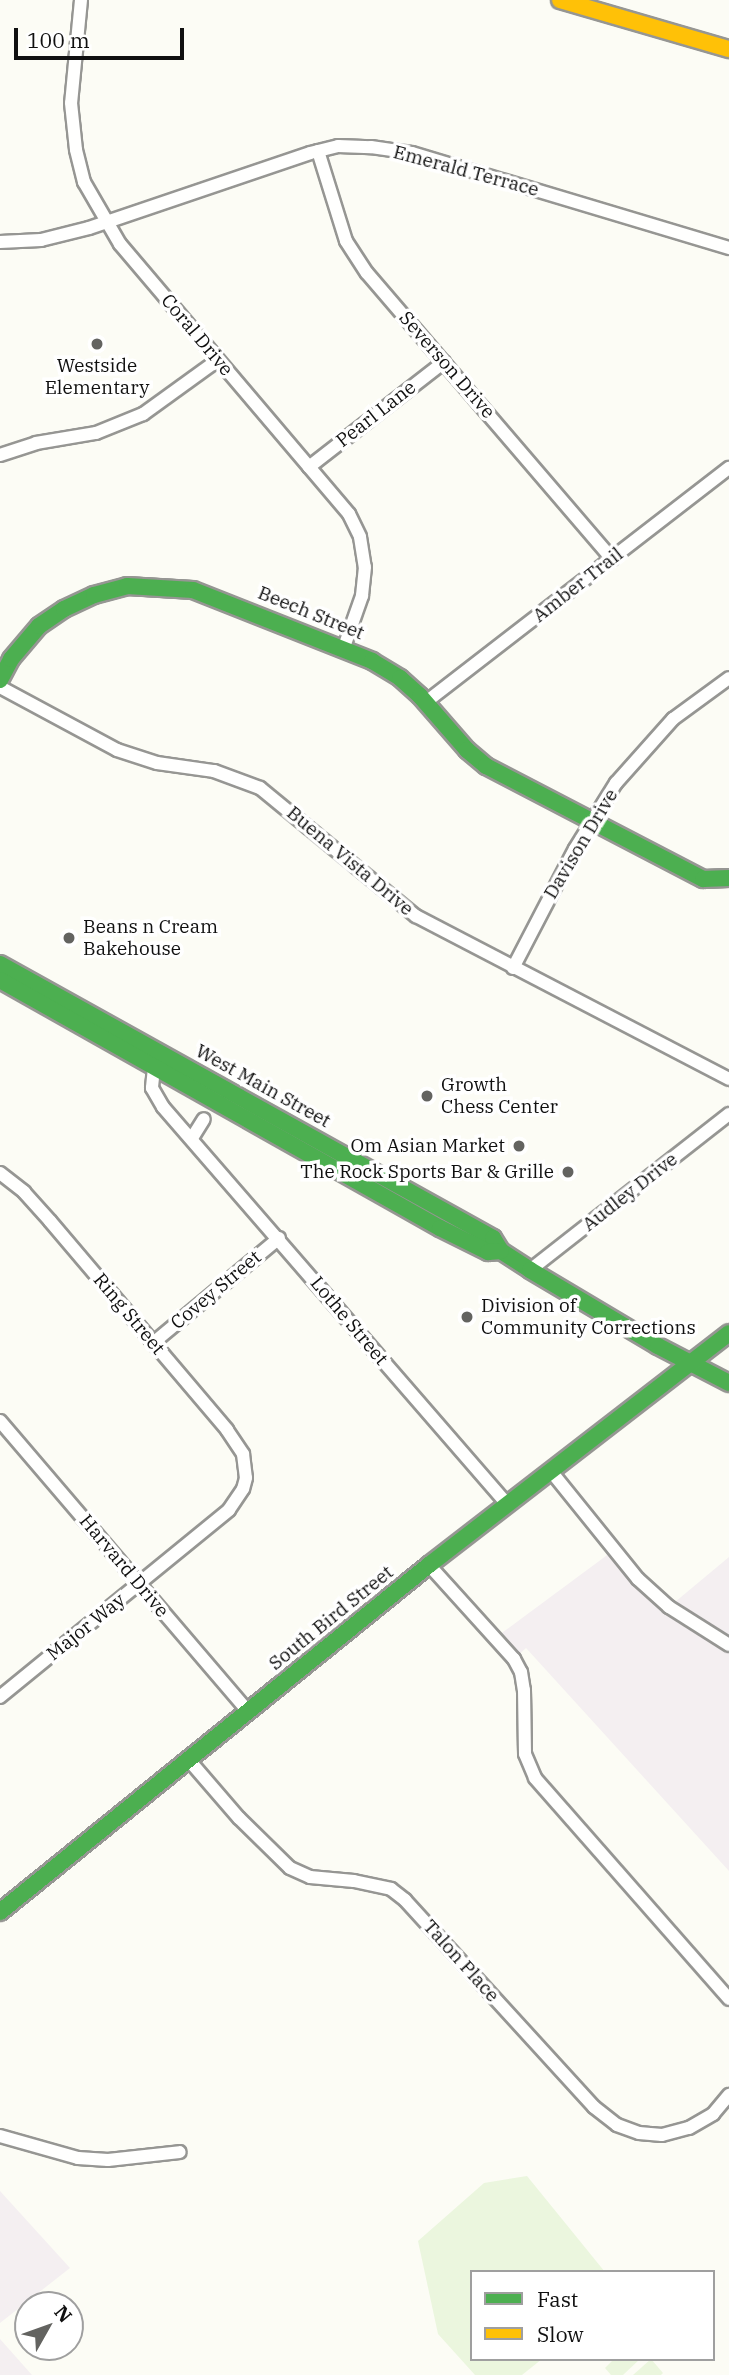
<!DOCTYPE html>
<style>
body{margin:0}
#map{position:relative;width:729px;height:2375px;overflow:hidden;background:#fcfcf5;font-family:"IBM Plex Serif",serif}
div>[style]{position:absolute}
.industrial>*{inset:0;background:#f4eff1}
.pitch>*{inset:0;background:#ebf6de}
.roads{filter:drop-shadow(2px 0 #969693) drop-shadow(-2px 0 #969693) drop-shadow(0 2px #969693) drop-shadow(0 -2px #969693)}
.street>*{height:12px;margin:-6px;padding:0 6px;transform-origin:6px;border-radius:6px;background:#fffffe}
.fast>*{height:16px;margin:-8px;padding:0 8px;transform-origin:8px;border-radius:8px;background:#4caf50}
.slow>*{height:16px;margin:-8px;padding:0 8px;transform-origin:8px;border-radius:8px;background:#ffc107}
.dots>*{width:19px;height:19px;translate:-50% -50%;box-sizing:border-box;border:4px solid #fff;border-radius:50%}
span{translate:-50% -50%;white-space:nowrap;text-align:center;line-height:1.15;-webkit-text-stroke:7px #fff;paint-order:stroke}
.street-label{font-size:19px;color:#101010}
.poi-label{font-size:19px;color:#101010}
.left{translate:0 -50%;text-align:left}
.right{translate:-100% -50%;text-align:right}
.legend{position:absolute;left:470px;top:2270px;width:245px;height:91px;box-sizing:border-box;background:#fff;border:2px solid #9f9f9f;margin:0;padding:9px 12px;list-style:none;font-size:21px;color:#101010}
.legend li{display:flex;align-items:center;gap:14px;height:35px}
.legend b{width:35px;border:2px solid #9f9f9f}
.north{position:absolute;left:14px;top:2291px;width:70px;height:70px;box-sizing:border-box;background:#fff;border:2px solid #9f9f9f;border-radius:50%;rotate:50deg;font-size:19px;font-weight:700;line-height:28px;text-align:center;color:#101010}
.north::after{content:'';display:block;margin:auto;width:24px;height:32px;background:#636360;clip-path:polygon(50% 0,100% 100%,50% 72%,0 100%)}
.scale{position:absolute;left:14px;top:28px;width:170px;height:32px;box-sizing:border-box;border:4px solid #101010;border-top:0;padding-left:9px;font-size:21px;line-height:24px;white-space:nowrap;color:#101010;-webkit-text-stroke:5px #fff;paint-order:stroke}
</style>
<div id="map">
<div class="industrial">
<div style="clip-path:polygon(614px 1550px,669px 1607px,729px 1557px,729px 1871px,526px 1648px,514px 1659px,495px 1638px)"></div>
<div style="clip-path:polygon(0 2191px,70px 2268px,0 2323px)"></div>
<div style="clip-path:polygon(0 2339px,32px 2375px,0 2375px)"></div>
</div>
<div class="pitch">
<div style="clip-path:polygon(527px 2176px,605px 2272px,472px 2272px,472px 2359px,542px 2359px,522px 2375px,475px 2375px,438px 2334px,418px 2241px,484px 2183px)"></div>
<div style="clip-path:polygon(614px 2359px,640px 2359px,623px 2375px,611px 2375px,605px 2368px)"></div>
<div style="clip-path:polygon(651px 2359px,663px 2373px,661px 2375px,633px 2375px)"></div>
</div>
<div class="roads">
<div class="street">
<div style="left:81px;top:0;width:103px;rotate:95.5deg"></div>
<div style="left:71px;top:103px;width:47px;rotate:83.9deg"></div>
<div style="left:76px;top:150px;width:33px;rotate:76deg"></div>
<div style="left:84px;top:182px;width:72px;rotate:59.9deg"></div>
<div style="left:120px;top:244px;width:354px;rotate:49.7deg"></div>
<div style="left:349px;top:514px;width:25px;rotate:64deg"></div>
<div style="left:360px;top:537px;width:30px;rotate:81deg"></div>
<div style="left:365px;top:567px;width:29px;rotate:96deg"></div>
<div style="left:362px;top:596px;width:54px;rotate:109.4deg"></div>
<div style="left:318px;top:151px;width:94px;rotate:72.7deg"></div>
<div style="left:346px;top:241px;width:38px;rotate:57deg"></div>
<div style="left:367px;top:273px;width:377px;rotate:49.4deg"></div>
<div style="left:0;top:242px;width:41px;rotate:-2.8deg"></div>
<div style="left:41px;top:240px;width:49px;rotate:-14deg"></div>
<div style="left:89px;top:228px;width:233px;rotate:-18.7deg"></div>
<div style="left:310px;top:153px;width:29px;rotate:-14deg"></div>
<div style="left:338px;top:146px;width:33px;rotate:2deg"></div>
<div style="left:371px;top:147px;width:41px;rotate:8.3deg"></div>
<div style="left:412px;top:153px;width:331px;rotate:16.7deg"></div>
<div style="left:0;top:455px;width:38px;rotate:-18deg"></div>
<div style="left:36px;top:443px;width:61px;rotate:-9.5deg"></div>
<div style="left:96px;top:433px;width:51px;rotate:-22deg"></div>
<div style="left:143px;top:414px;width:92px;rotate:-35.8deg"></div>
<div style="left:309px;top:467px;width:171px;rotate:-37.9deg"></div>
<div style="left:0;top:687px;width:133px;rotate:28.3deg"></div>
<div style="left:117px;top:750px;width:42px;rotate:18deg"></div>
<div style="left:157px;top:763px;width:58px;rotate:8deg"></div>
<div style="left:214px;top:771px;width:49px;rotate:20.3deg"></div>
<div style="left:260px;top:788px;width:202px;rotate:39.4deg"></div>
<div style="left:416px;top:916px;width:353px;rotate:27.5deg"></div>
<div style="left:426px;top:702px;width:383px;rotate:-37.7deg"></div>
<div style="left:513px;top:968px;width:134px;rotate:-62.5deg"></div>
<div style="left:575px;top:849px;width:78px;rotate:-58.2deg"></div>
<div style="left:616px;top:783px;width:86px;rotate:-48.3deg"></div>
<div style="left:673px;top:719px;width:69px;rotate:-36.2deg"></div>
<div style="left:154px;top:1068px;width:20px;rotate:96deg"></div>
<div style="left:152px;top:1088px;width:22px;rotate:60deg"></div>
<div style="left:163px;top:1107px;width:525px;rotate:49.09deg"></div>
<div style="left:192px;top:1138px;width:22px;rotate:-58deg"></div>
<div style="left:0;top:1173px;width:31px;rotate:38deg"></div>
<div style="left:24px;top:1192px;width:39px;rotate:48deg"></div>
<div style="left:50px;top:1221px;width:274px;rotate:49.7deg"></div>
<div style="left:227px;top:1430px;width:29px;rotate:56deg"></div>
<div style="left:243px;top:1454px;width:24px;rotate:83deg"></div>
<div style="left:246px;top:1478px;width:11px;rotate:105deg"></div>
<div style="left:243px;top:1489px;width:25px;rotate:124deg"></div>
<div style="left:229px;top:1510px;width:296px;rotate:140.8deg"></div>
<div style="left:530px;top:1270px;width:253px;rotate:-38.1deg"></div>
<div style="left:153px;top:1343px;width:164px;rotate:-39.8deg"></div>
<div style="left:0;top:1421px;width:382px;rotate:49.5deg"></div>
<div style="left:550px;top:1470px;width:140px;rotate:51.1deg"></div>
<div style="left:638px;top:1579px;width:42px;rotate:42.1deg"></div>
<div style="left:669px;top:1607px;width:71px;rotate:32.3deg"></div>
<div style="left:429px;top:1565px;width:127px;rotate:47.9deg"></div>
<div style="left:514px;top:1659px;width:15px;rotate:62deg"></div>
<div style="left:521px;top:1672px;width:18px;rotate:81deg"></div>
<div style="left:524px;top:1690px;width:64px;rotate:89.1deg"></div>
<div style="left:525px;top:1754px;width:26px;rotate:67deg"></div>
<div style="left:535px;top:1778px;width:294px;rotate:48.7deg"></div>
<div style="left:188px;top:1759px;width:78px;rotate:49.2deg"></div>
<div style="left:239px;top:1818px;width:71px;rotate:44.4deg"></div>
<div style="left:290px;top:1868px;width:22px;rotate:24deg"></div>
<div style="left:310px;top:1877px;width:44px;rotate:5.2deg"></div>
<div style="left:354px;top:1881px;width:38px;rotate:12deg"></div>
<div style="left:391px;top:1889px;width:18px;rotate:38deg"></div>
<div style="left:405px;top:1900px;width:280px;rotate:47.6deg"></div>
<div style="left:594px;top:2107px;width:29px;rotate:38deg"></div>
<div style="left:617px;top:2125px;width:23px;rotate:20deg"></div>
<div style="left:639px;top:2133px;width:23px;rotate:5deg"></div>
<div style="left:662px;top:2135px;width:28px;rotate:-15deg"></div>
<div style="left:689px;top:2128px;width:28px;rotate:-30deg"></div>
<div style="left:713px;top:2114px;width:25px;rotate:-50deg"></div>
<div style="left:0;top:2136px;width:81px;rotate:15.8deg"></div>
<div style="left:78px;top:2158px;width:30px;rotate:4deg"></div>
<div style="left:108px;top:2160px;width:72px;rotate:-6.3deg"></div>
</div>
<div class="fast">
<div style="left:0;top:680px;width:24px;rotate:-62deg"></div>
<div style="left:11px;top:659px;width:43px;rotate:-49.7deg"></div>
<div style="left:39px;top:626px;width:30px;rotate:-34deg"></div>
<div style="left:64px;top:609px;width:33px;rotate:-25deg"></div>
<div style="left:94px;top:595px;width:34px;rotate:-15deg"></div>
<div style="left:127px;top:586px;width:66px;rotate:3.5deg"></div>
<div style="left:193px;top:590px;width:193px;rotate:21.6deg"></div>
<div style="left:372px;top:661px;width:33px;rotate:31deg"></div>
<div style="left:400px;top:678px;width:27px;rotate:42deg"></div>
<div style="left:420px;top:696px;width:72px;rotate:49deg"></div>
<div style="left:467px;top:750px;width:25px;rotate:40deg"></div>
<div style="left:486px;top:766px;width:245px;rotate:27.5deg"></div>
<div style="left:703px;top:879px;width:26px;rotate:-2deg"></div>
<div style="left:0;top:964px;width:564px;rotate:29.06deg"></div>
<div style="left:493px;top:1238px;width:15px;rotate:58deg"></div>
<div style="left:501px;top:1251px;width:35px;rotate:33deg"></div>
<div style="left:530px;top:1270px;width:149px;rotate:30.7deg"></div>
<div style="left:658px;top:1346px;width:80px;rotate:27.5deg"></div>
<div style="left:0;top:980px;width:505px;rotate:29.41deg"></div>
<div style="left:440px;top:1228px;width:54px;rotate:26.6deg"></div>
<div style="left:488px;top:1252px;width:13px;rotate:-4deg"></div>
<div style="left:0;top:1912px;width:552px;rotate:-38.97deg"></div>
<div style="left:429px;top:1565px;width:379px;rotate:-37.7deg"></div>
</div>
<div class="slow">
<div style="left:560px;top:0;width:176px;rotate:16.2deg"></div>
</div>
</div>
<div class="dots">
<div style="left:97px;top:344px;background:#636360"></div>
<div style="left:69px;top:938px;background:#636360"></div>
<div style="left:427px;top:1096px;background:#636360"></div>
<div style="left:519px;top:1146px;background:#636360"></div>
<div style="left:568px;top:1172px;background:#636360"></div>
<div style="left:467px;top:1317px;background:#636360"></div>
</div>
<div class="street-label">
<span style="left:466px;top:171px;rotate:15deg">Emerald Terrace</span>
<span style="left:197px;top:335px;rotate:50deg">Coral Drive</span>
<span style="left:447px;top:365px;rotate:49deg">Severson Drive</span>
<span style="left:376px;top:414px;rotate:-38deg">Pearl Lane</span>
<span style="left:578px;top:585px;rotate:-38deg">Amber Trail</span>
<span style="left:311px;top:613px;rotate:22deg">Beech Street</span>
<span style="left:581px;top:844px;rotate:-59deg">Davison Drive</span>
<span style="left:350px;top:861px;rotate:40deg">Buena Vista Drive</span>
<span style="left:263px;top:1086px;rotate:29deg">West Main Street</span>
<span style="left:630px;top:1192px;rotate:-38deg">Audley Drive</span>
<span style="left:216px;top:1290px;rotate:-40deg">Covey Street</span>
<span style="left:129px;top:1314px;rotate:50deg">Ring Street</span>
<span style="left:349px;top:1321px;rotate:50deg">Lothe Street</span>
<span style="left:124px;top:1566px;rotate:50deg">Harvard Drive</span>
<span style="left:331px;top:1618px;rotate:-39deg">South Bird Street</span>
<span style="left:86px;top:1627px;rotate:-39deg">Major Way</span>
<span style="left:461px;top:1961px;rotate:48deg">Talon Place</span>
</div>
<div class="poi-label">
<span style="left:97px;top:377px">Westside<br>Elementary</span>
<span class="left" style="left:83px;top:938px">Beans n Cream<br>Bakehouse</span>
<span class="left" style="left:441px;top:1096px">Growth<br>Chess Center</span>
<span class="right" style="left:505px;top:1146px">Om Asian Market</span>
<span class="right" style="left:554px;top:1172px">The Rock Sports Bar &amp; Grille</span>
<span class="left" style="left:481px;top:1317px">Division of<br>Community Corrections</span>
</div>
<ul class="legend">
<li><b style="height:9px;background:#4caf50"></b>Fast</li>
<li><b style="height:9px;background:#ffc107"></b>Slow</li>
</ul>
<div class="north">N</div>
<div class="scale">100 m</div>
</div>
